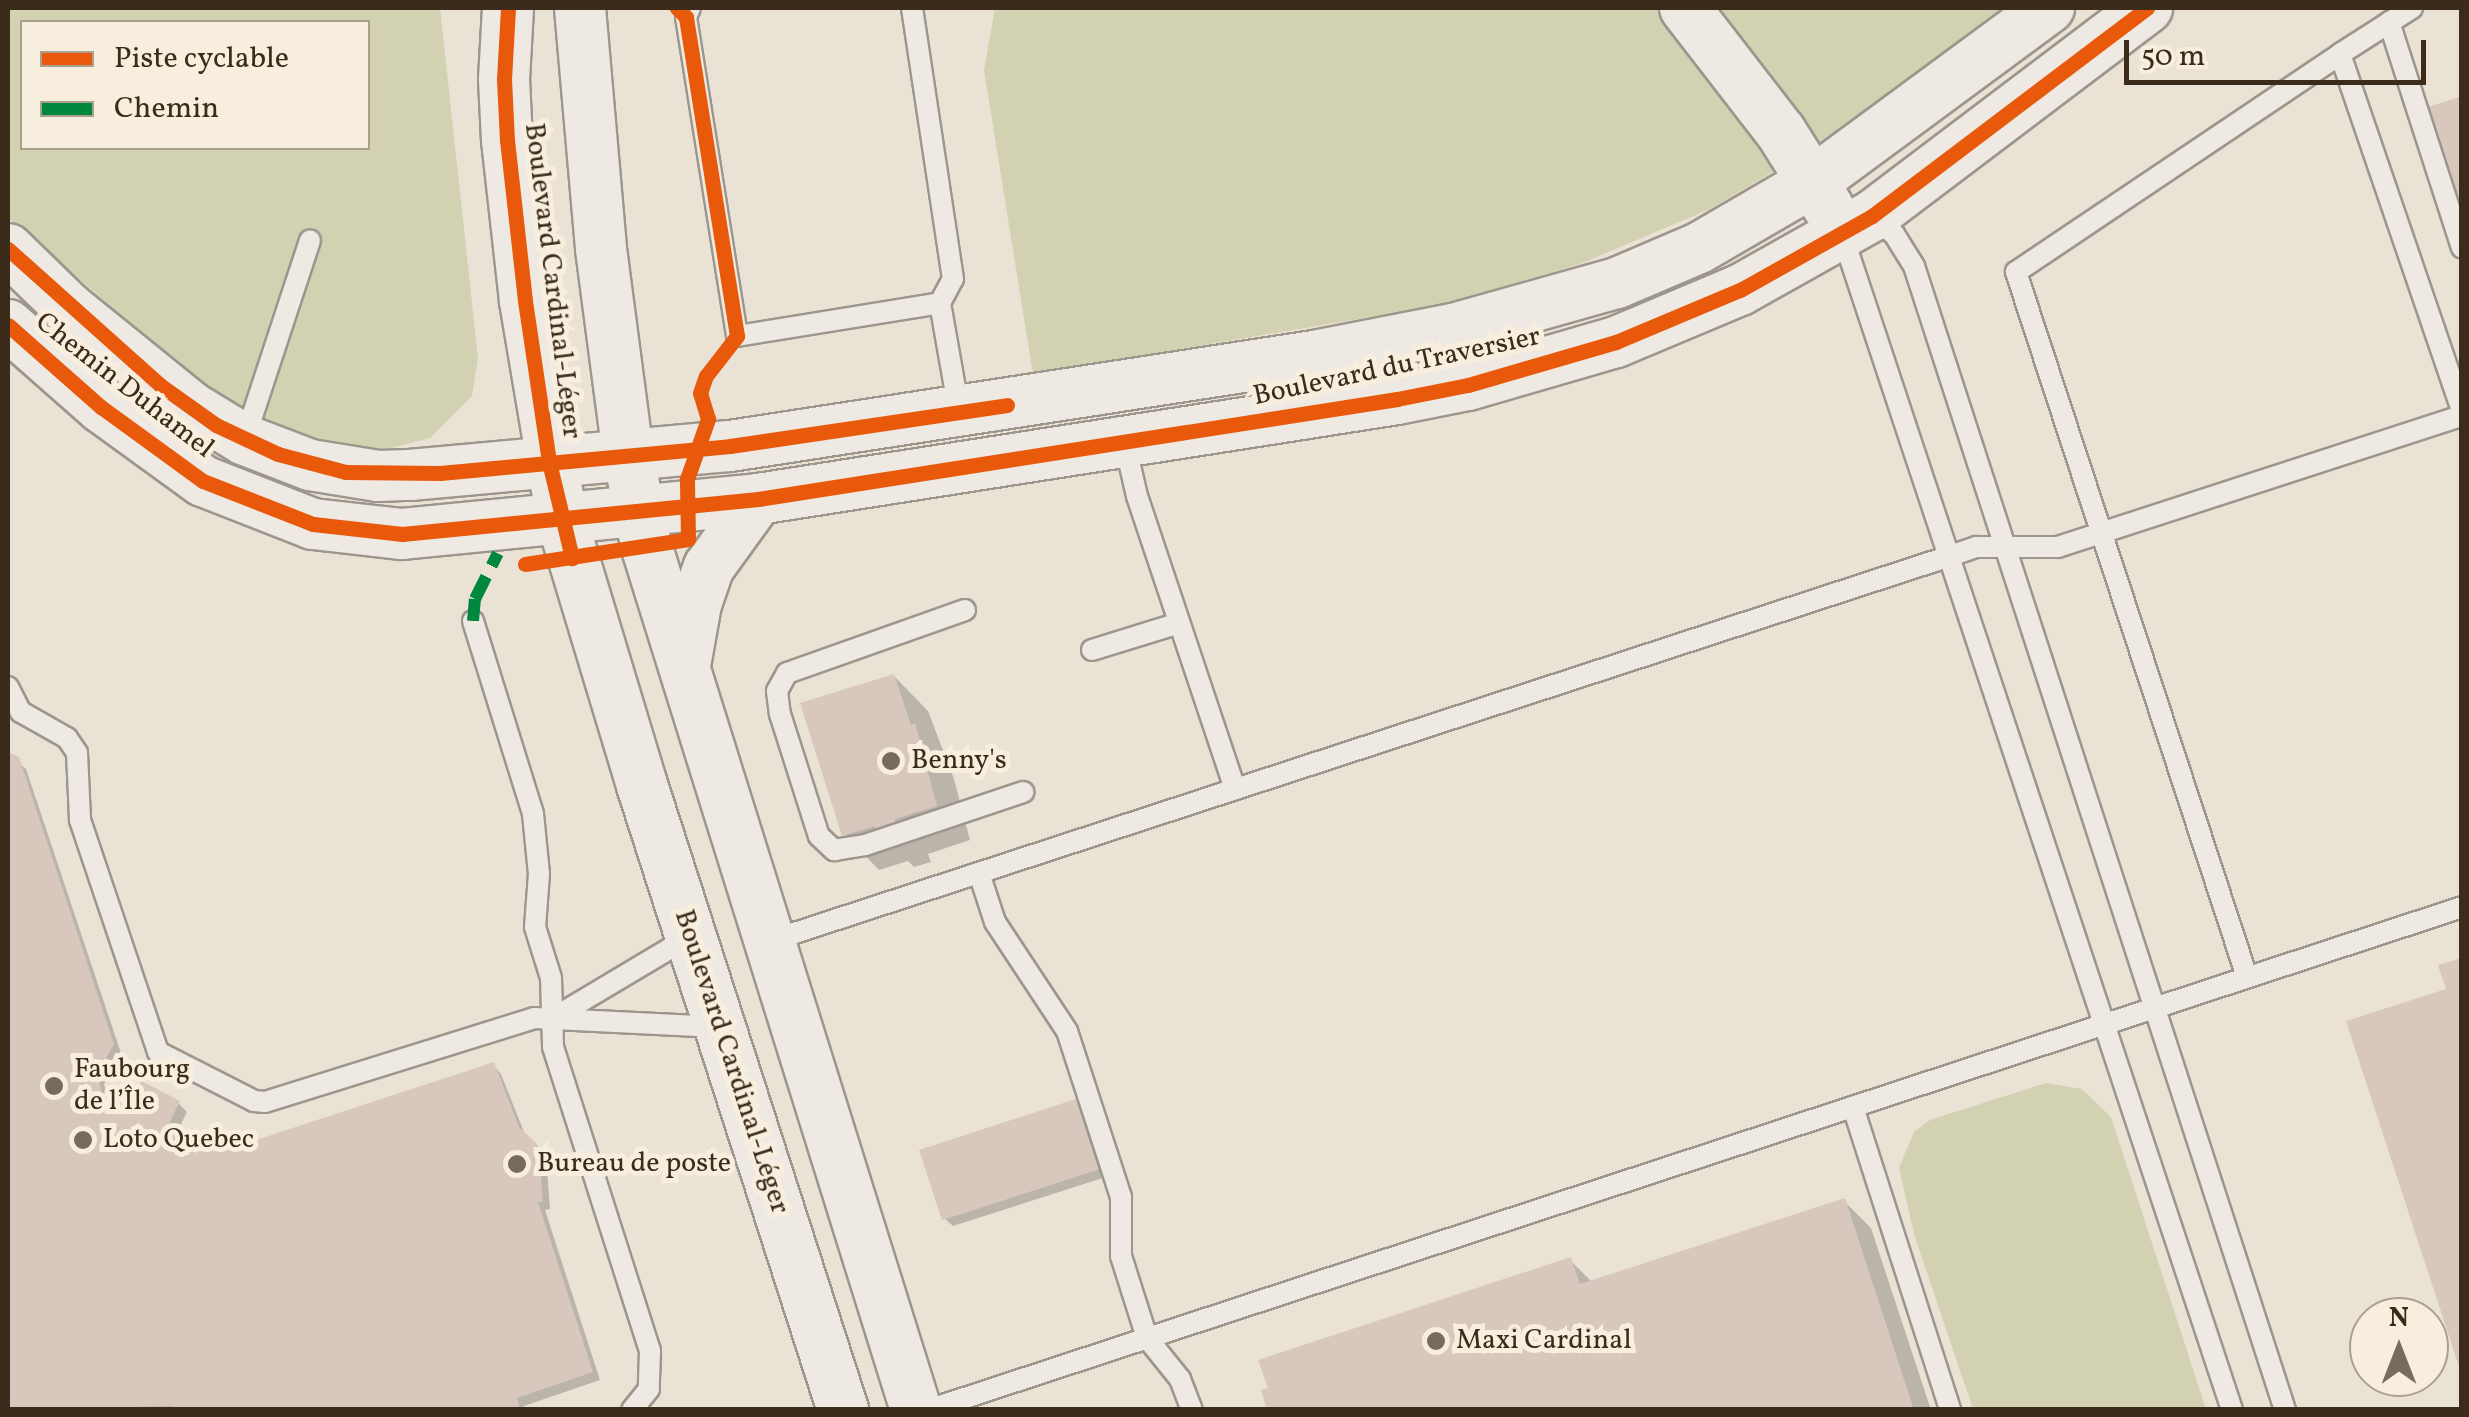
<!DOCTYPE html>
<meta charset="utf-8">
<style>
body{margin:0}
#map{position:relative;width:2469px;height:1417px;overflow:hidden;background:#eae2d5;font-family:Vollkorn,serif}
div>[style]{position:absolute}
.green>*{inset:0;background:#d2d1b2}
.shadow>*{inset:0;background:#0003}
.building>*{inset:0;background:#d7c7bd;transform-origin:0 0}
.roads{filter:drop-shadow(2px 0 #9c968d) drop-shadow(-2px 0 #9c968d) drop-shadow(0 2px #9c968d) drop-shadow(0 -2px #9c968d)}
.service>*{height:20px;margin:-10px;padding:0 10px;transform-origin:10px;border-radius:10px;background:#eeeae3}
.tertiary>*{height:50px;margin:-25px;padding:0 25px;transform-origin:25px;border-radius:25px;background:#eeeae3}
.quiet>*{height:12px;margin-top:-6px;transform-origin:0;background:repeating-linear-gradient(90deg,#00873e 0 25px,transparent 0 37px)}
.cycleway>*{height:15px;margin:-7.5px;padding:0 7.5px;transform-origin:7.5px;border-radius:7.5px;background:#e8590c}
.dots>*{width:28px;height:28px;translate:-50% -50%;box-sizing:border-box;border:5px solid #f7eede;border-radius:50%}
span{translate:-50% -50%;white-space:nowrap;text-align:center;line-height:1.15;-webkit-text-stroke:10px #f7eede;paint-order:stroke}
.street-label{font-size:28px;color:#3a2b1b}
.poi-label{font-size:28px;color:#3a2b1b}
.left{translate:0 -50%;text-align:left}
.frame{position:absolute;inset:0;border:10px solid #3a2b1b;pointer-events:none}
.legend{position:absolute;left:20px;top:20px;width:350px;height:130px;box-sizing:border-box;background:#f7eede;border:2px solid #aba090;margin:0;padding:12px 18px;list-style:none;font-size:30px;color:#3a2b1b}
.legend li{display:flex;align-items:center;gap:20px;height:50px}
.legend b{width:50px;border:2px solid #aba090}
.north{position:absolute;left:2349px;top:1297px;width:100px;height:100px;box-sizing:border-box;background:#f7eede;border:2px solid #aba090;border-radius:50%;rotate:0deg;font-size:28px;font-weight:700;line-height:40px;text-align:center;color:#3a2b1b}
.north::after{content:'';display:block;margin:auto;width:35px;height:45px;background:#786b5c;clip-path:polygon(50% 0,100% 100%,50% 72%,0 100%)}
.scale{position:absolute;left:2124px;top:40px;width:302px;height:45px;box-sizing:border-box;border:5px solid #3a2b1b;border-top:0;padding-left:12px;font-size:30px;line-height:35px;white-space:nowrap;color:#3a2b1b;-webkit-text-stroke:8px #f7eede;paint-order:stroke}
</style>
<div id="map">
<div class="green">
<div style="clip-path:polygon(evenodd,8px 8px,440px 8px,478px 358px,472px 396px,430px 438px,383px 450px,349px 450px,302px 438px,222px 401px,8px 218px,8px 8px,22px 22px,368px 22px,368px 148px,22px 148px,22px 22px)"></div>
<div style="clip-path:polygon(995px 8px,2004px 8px,1843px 130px,1710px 209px,1580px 264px,1441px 305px,1033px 374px,984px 70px)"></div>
<div style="clip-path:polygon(2046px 1083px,2082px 1089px,2111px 1117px,2206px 1409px,1973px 1409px,1914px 1234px,1899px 1168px,1914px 1132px,1930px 1120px)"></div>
</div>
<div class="shadow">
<div style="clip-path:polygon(894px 676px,928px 711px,954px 779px,970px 840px,928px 854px,931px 862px,914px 867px,908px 861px,879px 870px,845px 835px)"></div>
<div style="clip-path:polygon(8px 754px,26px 769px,121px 1053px,104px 1084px,108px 1099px,130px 1110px,178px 1103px,187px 1112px,176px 1134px,200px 1146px,215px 1142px,224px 1154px,493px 1065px,501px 1074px,526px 1137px,546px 1156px,550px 1209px,545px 1210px,600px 1380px,524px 1406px,525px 1410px,8px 1410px)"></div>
<div style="clip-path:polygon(1075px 1102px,1084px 1110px,1106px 1177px,953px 1226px,944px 1218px)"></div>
<div style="clip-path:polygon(1844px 1201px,1871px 1228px,1931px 1410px,1270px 1410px,1570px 1260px,1593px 1283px)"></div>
</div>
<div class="building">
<div style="clip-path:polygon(2462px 96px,2462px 217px,2425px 108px)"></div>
<div style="clip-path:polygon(894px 674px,911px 725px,915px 723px,937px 806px,895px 819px,898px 827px,877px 834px,875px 826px,842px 836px,800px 703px)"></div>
<div style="clip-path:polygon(8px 752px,19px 757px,114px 1044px,97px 1075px,102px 1093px,128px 1107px,141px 1081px,163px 1092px,180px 1101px,168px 1126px,200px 1144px,215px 1139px,220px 1152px,494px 1062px,519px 1127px,538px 1145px,543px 1201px,538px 1202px,593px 1372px,517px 1398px,520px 1410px,174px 1410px,172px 1406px,8px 1410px)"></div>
<div style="clip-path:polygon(2462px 958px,2462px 1373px,2461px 1373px,2346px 1021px,2446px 989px,2438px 965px)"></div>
<div style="left:1076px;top:1099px;width:74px;height:165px;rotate:72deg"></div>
<div style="clip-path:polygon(1845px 1198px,1914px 1410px,1267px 1410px,1261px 1390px,1268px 1388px,1258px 1360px,1571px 1257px,1580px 1284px)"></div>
</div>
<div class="roads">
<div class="service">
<div style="left:690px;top:8px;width:10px;rotate:114deg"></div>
<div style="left:686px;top:17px;width:323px;rotate:80.9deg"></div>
<div style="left:737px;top:336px;width:206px;rotate:-9.2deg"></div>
<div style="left:940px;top:303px;width:27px;rotate:-62deg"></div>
<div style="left:953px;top:279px;width:274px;rotate:-98.6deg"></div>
<div style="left:2412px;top:8px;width:85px;rotate:147.4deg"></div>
<div style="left:2340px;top:54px;width:377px;rotate:71.1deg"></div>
<div style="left:2389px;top:22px;width:237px;rotate:72.1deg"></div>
<div style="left:1873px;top:216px;width:28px;rotate:41deg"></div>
<div style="left:1894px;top:234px;width:38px;rotate:58deg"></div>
<div style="left:1914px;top:266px;width:1203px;rotate:72.03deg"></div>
<div style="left:1842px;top:234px;width:1239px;rotate:71.65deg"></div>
<div style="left:940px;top:303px;width:110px;rotate:80deg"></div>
<div style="left:245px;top:438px;width:208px;rotate:-71.8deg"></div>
<div style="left:1125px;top:444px;width:53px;rotate:77deg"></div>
<div style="left:1137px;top:496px;width:309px;rotate:71.5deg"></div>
<div style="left:965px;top:610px;width:189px;rotate:160.5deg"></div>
<div style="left:787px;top:673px;width:21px;rotate:119deg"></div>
<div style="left:777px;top:691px;width:23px;rotate:83deg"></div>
<div style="left:780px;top:714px;width:128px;rotate:72.3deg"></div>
<div style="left:819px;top:836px;width:21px;rotate:43deg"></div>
<div style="left:834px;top:850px;width:31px;rotate:-9deg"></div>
<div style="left:865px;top:845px;width:167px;rotate:-18.5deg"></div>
<div style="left:473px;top:621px;width:202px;rotate:72.7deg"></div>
<div style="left:533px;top:814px;width:60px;rotate:84.3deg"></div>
<div style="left:539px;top:874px;width:53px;rotate:94.3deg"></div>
<div style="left:535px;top:927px;width:53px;rotate:72.6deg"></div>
<div style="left:551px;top:978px;width:69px;rotate:88.3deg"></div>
<div style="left:553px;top:1047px;width:319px;rotate:72.3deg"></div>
<div style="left:650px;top:1351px;width:38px;rotate:92deg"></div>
<div style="left:649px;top:1389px;width:27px;rotate:129deg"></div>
<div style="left:1092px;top:650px;width:91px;rotate:-17.2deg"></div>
<div style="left:8px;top:687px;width:28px;rotate:63deg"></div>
<div style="left:21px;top:712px;width:53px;rotate:29.5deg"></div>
<div style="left:67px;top:738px;width:18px;rotate:56deg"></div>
<div style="left:77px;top:753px;width:67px;rotate:87.4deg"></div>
<div style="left:80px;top:820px;width:245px;rotate:71.4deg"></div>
<div style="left:158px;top:1052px;width:108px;rotate:27deg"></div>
<div style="left:254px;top:1101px;width:11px;rotate:5deg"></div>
<div style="left:265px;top:1102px;width:282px;rotate:-17.3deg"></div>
<div style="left:534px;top:1018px;width:184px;rotate:2.8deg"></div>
<div style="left:979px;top:873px;width:52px;rotate:71.9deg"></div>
<div style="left:995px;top:922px;width:131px;rotate:56.6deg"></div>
<div style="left:1067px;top:1031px;width:175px;rotate:72deg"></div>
<div style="left:1121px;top:1197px;width:59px;rotate:90deg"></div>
<div style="left:1121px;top:1256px;width:86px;rotate:72.4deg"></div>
<div style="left:1147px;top:1338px;width:53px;rotate:51.2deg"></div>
<div style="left:1180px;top:1379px;width:33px;rotate:69deg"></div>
<div style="left:770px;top:941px;width:1241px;rotate:-18.07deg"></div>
<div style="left:1950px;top:556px;width:28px;rotate:-19deg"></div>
<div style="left:1976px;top:547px;width:82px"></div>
<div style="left:2058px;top:547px;width:425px;rotate:-18deg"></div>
<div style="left:2247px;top:977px;width:742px;rotate:-108.14deg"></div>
<div style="left:2016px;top:272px;width:391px;rotate:-33.9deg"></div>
<div style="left:555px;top:1017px;width:156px;rotate:-30.8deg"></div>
<div style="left:1853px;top:1107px;width:318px;rotate:72.2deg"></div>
<div style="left:928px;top:1410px;width:1614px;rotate:-18.15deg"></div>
</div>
<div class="tertiary">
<div style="left:508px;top:8px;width:71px;rotate:93.2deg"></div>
<div style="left:504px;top:79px;width:61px;rotate:87.2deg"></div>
<div style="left:507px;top:140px;width:162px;rotate:83.6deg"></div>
<div style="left:525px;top:301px;width:222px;rotate:80.4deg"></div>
<div style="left:562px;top:520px;width:277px;rotate:73.2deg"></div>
<div style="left:642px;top:785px;width:657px;rotate:72.17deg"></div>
<div style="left:580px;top:8px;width:242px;rotate:85deg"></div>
<div style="left:601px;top:249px;width:207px;rotate:82.5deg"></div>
<div style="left:628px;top:454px;width:93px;rotate:78.8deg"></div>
<div style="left:646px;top:545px;width:906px;rotate:72.66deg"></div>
<div style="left:1685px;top:8px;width:157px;rotate:52.3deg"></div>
<div style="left:1781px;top:132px;width:89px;rotate:57.9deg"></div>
<div style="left:8px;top:249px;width:86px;rotate:44.1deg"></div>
<div style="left:70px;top:309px;width:156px;rotate:39deg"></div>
<div style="left:191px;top:407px;width:63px;rotate:31.4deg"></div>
<div style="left:245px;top:440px;width:70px;rotate:21deg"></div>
<div style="left:310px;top:465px;width:69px;rotate:9.2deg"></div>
<div style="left:378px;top:476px;width:32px;rotate:-2deg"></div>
<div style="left:410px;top:475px;width:321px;rotate:-5.2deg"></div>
<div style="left:730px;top:446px;width:591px;rotate:-8.76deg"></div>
<div style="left:1314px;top:356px;width:142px;rotate:-11deg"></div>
<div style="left:1453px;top:329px;width:170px;rotate:-15.7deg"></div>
<div style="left:1617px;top:283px;width:89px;rotate:-23.1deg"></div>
<div style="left:1699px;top:248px;width:133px;rotate:-30.2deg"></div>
<div style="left:1814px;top:181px;width:292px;rotate:-36.4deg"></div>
<div style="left:8px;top:325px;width:124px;rotate:41.4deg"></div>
<div style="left:101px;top:407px;width:126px;rotate:36deg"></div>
<div style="left:203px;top:481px;width:118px;rotate:21.4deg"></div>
<div style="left:313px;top:524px;width:90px;rotate:6.4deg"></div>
<div style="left:402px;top:534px;width:358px;rotate:-5.6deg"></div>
<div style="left:758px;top:499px;width:647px;rotate:-8.89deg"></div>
<div style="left:1397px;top:399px;width:72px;rotate:-11.2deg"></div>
<div style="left:1468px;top:385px;width:154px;rotate:-16.2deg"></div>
<div style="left:1616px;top:342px;width:134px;rotate:-22.8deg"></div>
<div style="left:1740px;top:290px;width:151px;rotate:-29.3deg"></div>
<div style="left:1872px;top:216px;width:345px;rotate:-37.1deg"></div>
<div style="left:686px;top:660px;width:57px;rotate:-79.9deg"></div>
<div style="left:696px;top:604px;width:39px;rotate:-71deg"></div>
<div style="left:709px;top:567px;width:84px;rotate:-54.2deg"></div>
</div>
</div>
<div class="quiet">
<div style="left:473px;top:621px;width:22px;rotate:-85deg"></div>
<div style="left:475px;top:599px;width:51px;rotate:-63.4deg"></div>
</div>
<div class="cycleway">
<div style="left:508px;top:8px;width:71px;rotate:93.2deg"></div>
<div style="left:504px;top:79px;width:61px;rotate:87.2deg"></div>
<div style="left:507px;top:140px;width:162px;rotate:83.6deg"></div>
<div style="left:525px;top:301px;width:163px;rotate:81.5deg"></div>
<div style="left:549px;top:462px;width:99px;rotate:76.5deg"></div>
<div style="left:8px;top:249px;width:204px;rotate:41.8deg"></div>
<div style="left:160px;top:385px;width:69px;rotate:35.5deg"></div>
<div style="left:216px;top:425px;width:68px;rotate:25.1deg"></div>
<div style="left:278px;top:454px;width:70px;rotate:14.8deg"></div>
<div style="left:346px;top:472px;width:94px;rotate:0.6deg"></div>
<div style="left:440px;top:473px;width:291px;rotate:-5.3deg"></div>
<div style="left:730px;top:446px;width:280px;rotate:-8.4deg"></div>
<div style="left:8px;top:325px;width:124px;rotate:41.4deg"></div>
<div style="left:101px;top:407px;width:126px;rotate:36deg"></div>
<div style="left:203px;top:481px;width:118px;rotate:21.4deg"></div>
<div style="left:313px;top:524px;width:90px;rotate:6.4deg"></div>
<div style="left:402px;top:534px;width:358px;rotate:-5.6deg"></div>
<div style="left:758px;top:499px;width:647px;rotate:-8.89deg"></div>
<div style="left:1397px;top:399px;width:72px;rotate:-11.2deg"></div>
<div style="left:1468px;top:385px;width:154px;rotate:-16.2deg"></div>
<div style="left:1616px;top:342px;width:134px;rotate:-22.8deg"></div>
<div style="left:1740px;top:290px;width:151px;rotate:-29.3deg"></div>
<div style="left:1872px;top:216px;width:345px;rotate:-37.1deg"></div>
<div style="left:525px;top:564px;width:165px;rotate:-8.7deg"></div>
<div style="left:688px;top:539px;width:60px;rotate:-91deg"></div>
<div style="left:687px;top:479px;width:64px;rotate:-70.7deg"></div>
<div style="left:708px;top:419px;width:27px;rotate:-107deg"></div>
<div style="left:700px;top:393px;width:18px;rotate:-71deg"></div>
<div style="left:706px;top:376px;width:51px;rotate:-52.2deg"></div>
<div style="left:737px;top:336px;width:323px;rotate:-99.1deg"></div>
<div style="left:686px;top:17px;width:13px;rotate:-135deg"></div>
</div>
<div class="dots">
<div style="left:891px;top:761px;background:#786b5c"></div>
<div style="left:54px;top:1086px;background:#786b5c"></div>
<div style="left:83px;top:1140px;background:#786b5c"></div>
<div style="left:517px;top:1164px;background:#786b5c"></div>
<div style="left:1436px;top:1341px;background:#786b5c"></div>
</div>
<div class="street-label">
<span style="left:552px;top:281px;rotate:83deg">Boulevard Cardinal-Léger</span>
<span style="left:1397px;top:367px;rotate:-12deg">Boulevard du Traversier</span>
<span style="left:124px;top:386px;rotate:38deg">Chemin Duhamel</span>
<span style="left:731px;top:1062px;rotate:72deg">Boulevard Cardinal-Léger</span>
</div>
<div class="poi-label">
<span class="left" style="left:911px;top:761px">Benny's</span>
<span class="left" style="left:74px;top:1086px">Faubourg<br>de l’Île</span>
<span class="left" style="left:103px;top:1140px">Loto Quebec</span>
<span class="left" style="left:537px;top:1164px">Bureau de poste</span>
<span class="left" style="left:1456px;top:1341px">Maxi Cardinal</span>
</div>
<div class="frame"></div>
<ul class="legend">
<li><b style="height:12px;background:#e8590c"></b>Piste cyclable</li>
<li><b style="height:12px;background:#00873e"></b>Chemin</li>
</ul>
<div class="north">N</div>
<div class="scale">50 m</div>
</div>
